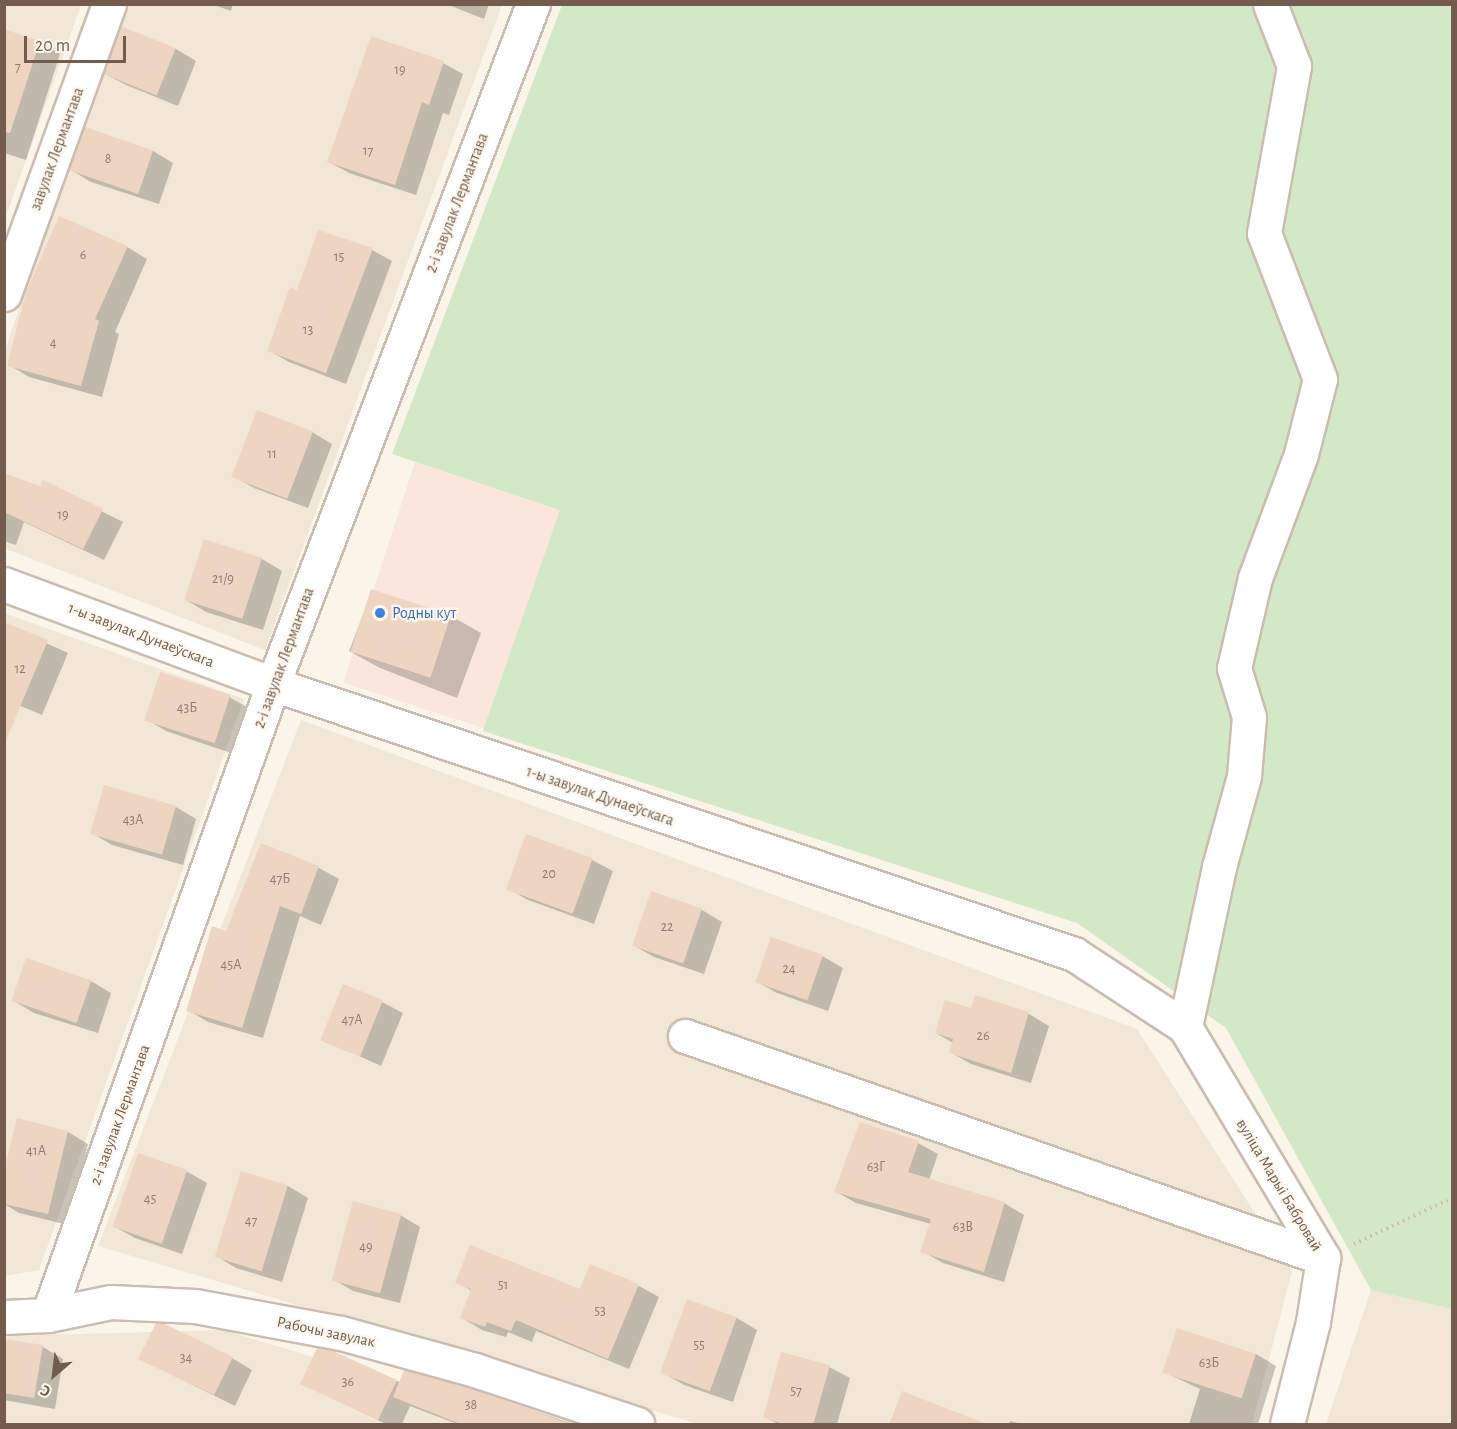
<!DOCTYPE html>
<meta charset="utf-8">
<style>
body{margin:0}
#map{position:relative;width:1457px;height:1429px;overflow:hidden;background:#fbf4e8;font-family:"Alegreya Sans",sans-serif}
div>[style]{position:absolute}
.residential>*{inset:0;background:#f2e6d7}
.commercial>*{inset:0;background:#fae6dd;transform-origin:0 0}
.green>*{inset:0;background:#d3e8c7}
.shadow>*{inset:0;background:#0003}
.building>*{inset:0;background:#eed5c2;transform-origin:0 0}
.path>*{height:4px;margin-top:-2px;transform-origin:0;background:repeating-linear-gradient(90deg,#d3b8a5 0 1.5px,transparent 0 6px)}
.roads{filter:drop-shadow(2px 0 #ccbcaf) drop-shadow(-2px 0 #ccbcaf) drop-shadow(0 2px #ccbcaf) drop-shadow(0 -2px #ccbcaf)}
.minor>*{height:33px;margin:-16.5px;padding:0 16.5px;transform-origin:16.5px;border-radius:16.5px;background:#fff}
.dots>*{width:16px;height:16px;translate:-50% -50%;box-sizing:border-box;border:3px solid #fef8ee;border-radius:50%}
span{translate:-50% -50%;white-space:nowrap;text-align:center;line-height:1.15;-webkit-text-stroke:4.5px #fef8ee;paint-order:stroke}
.number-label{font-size:14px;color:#927a6b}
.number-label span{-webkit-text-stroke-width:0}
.street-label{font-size:16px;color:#735c4e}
.shop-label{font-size:16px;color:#366cbe}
.left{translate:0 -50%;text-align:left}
.frame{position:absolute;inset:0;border:6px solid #735c4e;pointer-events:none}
.north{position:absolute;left:24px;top:1345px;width:60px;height:60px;-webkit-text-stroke:4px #fef8ee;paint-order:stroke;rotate:208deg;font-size:16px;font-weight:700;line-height:24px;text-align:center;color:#735c4e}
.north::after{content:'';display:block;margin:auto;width:21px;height:27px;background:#735c4e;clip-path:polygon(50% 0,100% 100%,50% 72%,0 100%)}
.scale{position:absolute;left:24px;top:36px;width:102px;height:27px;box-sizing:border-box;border:3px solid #735c4e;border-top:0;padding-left:8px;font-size:18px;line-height:21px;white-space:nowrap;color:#735c4e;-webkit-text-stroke:4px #fef8ee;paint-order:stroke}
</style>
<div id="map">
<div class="residential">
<div style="clip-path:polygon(5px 5px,81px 5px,5px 219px)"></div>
<div style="clip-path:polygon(124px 5px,502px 5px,265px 650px,4px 548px,5px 350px)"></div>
<div style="clip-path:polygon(4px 613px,244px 699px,39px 1270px,5px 1276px)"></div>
<div style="clip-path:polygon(301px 720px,1137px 1029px,1292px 1271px,1252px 1424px,698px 1424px,98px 1246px)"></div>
<div style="clip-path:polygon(1371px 1290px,1452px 1309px,1452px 1424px,1326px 1424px)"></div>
<div style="clip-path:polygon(223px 1330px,537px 1424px,5px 1424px,5px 1336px)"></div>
</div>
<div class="commercial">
<div style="left:415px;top:462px;width:154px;height:232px;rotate:18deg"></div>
</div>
<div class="green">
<div style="clip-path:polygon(562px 5px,1452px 5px,1452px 1309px,1371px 1290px,1226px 1028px,1077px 923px,483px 731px,560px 510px,392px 454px)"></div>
</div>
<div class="shadow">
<div style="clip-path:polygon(211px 4px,233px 4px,231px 11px)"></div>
<div style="clip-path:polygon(446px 4px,489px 4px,484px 19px)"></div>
<div style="clip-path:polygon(122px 28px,176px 49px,196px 61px,178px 106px,126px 85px,105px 74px)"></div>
<div style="clip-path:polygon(4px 31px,39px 42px,60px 54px,26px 160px,4px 153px)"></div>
<div style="clip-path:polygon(443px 63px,463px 74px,449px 115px,443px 113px,416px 195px,349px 173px,329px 162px)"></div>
<div style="clip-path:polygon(153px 151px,173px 163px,159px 204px,91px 182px,71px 170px)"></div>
<div style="clip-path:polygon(127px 247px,147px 259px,115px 332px,119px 334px,102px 397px,29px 377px,9px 365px)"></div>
<div style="clip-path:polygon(372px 250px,392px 261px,346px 384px,289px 362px,268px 350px,298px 292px)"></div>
<div style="clip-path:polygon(312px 432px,332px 444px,308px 508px,254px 488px,233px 476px)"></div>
<div style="clip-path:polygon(4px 474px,41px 488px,43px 482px,123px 522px,104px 560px,24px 522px,16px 545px,4px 541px)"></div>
<div style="clip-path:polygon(205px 541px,262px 559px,282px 571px,263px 630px,206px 612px,186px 600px)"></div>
<div style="clip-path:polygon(372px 591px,451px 616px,481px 633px,457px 698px,380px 668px,349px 651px)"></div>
<div style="clip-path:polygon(4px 624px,68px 653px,42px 715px,4px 699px)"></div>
<div style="clip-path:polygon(229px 697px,249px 708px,234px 754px,166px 731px,146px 719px)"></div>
<div style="clip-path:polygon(176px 807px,196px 819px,183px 865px,112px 845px,92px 833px)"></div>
<div style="clip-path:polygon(262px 845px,319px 868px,339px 879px,321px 925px,300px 916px,263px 1038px,208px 1022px,188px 1010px,227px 932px)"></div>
<div style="clip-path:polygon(592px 860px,613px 871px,594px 924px,528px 900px,507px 888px)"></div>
<div style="clip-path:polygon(702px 910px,722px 922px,704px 974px,654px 957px,633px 945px)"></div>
<div style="clip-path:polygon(822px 956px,843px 968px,828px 1011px,777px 993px,757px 982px)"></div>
<div style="clip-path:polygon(27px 960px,91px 981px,111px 993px,98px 1033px,34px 1013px,14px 1001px)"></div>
<div style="clip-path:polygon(976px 997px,1029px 1014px,1049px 1026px,1031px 1083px,971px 1064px,950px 1052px,953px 1043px,936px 1033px,972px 1010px)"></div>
<div style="clip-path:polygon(382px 1002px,403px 1013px,381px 1066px,322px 1039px)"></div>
<div style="clip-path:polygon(68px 1132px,88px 1144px,68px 1225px,19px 1213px,4px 1204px,4px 1178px)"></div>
<div style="clip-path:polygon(918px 1143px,938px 1154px,929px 1180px,1004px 1203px,1024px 1215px,1004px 1282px,943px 1263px,922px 1251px,931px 1224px,856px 1203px,835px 1191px)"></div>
<div style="clip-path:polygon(186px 1171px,207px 1183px,182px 1254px,135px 1238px,115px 1227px)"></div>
<div style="clip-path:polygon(242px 1173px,288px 1186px,308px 1198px,282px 1282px,236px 1268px,216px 1256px)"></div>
<div style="clip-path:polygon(400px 1215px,420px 1227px,400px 1303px,353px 1291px,333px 1279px)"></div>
<div style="clip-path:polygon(591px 1266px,639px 1286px,659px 1297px,629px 1369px,536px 1331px,532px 1342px,508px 1332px,506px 1337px,482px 1330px,462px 1318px,472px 1291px,457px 1282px,581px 1291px)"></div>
<div style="clip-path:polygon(688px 1301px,737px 1318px,757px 1330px,733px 1402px,684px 1385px,663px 1373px)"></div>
<div style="clip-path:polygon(4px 1340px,43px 1347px,63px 1359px,55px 1409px,4px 1400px)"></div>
<div style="clip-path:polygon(1256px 1354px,1276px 1366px,1258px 1424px,1189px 1424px,1200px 1389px,1164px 1372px)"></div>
<div style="clip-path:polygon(232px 1358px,252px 1370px,235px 1406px,140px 1359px)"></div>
<div style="clip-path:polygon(829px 1367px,850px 1378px,837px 1424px,778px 1424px,765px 1417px)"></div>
<div style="clip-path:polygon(396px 1381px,469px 1389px,574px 1424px,457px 1424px,410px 1406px,402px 1424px,386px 1424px,302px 1383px)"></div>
<div style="clip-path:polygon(1010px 1421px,1022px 1424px,1009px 1424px)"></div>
</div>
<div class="building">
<div style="left:121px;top:26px;width:59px;height:51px;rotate:22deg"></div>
<div style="clip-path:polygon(4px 29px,40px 41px,10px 133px,4px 132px)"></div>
<div style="clip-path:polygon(371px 36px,444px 61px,429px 105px,422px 102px,395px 185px,327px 162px)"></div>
<div style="left:85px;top:127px;width:72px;height:46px;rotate:19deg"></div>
<div style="clip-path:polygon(59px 216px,128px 246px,95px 319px,99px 321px,81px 386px,7px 366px,26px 292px)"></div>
<div style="clip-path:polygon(318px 230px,373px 248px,326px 373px,267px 351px,290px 287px,297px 290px)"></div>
<div style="left:257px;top:410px;width:60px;height:72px;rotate:21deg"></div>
<div style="clip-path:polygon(4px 473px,40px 486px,43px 480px,103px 509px,83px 549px,4px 512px)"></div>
<div style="left:204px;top:539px;width:61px;height:64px;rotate:18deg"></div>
<div style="left:371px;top:589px;width:84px;height:66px;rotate:18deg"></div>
<div style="clip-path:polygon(4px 622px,48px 640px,5px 743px,4px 743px)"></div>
<div style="left:160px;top:672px;width:74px;height:51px;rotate:18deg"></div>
<div style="left:104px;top:785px;width:75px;height:51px;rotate:16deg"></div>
<div style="left:526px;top:834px;width:71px;height:59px;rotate:20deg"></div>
<div style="clip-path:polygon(261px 843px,319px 866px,301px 914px,280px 906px,242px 1028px,186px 1011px,212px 926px,226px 931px)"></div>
<div style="left:651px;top:891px;width:54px;height:58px;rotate:19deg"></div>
<div style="left:771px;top:937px;width:55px;height:48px;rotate:19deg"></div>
<div style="left:26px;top:958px;width:69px;height:45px;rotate:19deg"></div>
<div style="left:343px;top:984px;width:43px;height:61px;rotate:22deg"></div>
<div style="clip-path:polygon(975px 995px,1029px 1012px,1011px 1073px,949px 1053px,953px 1039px,935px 1033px,945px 1000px,971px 1008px)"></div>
<div style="clip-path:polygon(17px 1118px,68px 1131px,48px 1214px,4px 1204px,4px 1171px)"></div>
<div style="clip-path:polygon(860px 1122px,919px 1141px,908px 1172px,1005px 1202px,984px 1272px,920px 1252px,931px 1219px,834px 1192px)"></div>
<div style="left:138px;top:1153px;width:52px;height:78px;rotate:19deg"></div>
<div style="left:241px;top:1171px;width:49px;height:90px;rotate:17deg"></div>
<div style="left:353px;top:1201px;width:50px;height:82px;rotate:15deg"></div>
<div style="clip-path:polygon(470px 1245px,580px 1289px,590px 1264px,639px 1284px,608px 1359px,516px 1320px,511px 1331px,487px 1322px,485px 1327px,460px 1318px,471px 1289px,455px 1283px)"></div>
<div style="left:687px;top:1299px;width:53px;height:79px;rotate:20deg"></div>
<div style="clip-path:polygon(156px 1323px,163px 1323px,233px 1357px,214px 1395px,138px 1359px)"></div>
<div style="left:1177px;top:1328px;width:83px;height:47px;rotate:18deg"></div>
<div style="clip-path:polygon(4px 1339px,43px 1345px,34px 1398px,4px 1393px)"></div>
<div style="clip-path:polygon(317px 1348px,333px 1351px,397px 1380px,378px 1420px,300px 1384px)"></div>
<div style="clip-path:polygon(781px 1352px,830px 1365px,813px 1425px,787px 1425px,763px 1418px)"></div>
<div style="clip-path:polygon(404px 1370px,470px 1388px,573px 1425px,463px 1425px,393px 1397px)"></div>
<div style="clip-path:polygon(902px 1391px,984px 1423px,983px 1425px,889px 1425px)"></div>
</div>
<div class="path">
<div style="left:1354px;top:1244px;width:108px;rotate:-25.1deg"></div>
</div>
<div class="roads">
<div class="minor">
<div style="left:4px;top:294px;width:308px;rotate:-70.1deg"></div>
<div style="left:4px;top:584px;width:287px;rotate:20.4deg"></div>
<div style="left:273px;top:684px;width:845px;rotate:18.63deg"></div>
<div style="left:1074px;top:954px;width:133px;rotate:33.3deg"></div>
<div style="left:1185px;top:1027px;width:269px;rotate:59.1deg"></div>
<div style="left:1323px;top:1258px;width:65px;rotate:98.9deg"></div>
<div style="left:1313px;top:1322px;width:105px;rotate:104.3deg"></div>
<div style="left:1185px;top:1027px;width:164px;rotate:-78deg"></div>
<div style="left:1219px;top:867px;width:94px;rotate:-74.6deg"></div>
<div style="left:1244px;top:776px;width:59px;rotate:-85.2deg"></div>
<div style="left:1249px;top:717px;width:51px;rotate:-107deg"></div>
<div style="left:1234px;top:668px;width:92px;rotate:-76.9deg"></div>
<div style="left:1255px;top:578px;width:132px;rotate:-69.6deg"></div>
<div style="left:1301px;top:454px;width:77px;rotate:-75.8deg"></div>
<div style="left:1320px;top:379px;width:156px;rotate:-111deg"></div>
<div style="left:1264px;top:233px;width:170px;rotate:-79.8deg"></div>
<div style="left:1294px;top:66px;width:66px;rotate:-111.2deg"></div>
<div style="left:685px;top:1036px;width:676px;rotate:19.19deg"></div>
<div style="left:48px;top:1315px;width:670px;rotate:-70.37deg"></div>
<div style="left:273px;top:684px;width:728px;rotate:-69.08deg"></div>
<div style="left:4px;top:1317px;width:44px;rotate:-2.6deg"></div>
<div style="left:48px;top:1315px;width:64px;rotate:-11.7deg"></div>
<div style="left:111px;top:1302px;width:84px;rotate:2.7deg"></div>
<div style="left:195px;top:1306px;width:148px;rotate:10.5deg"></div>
<div style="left:341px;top:1333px;width:139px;rotate:15.4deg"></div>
<div style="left:475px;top:1370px;width:171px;rotate:18.4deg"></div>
</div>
</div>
<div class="dots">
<div style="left:380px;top:613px;background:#3f7fe0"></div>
</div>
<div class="number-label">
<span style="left:18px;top:67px">7</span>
<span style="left:400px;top:70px">19</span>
<span style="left:368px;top:151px">17</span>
<span style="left:108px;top:159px">8</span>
<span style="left:83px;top:255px">6</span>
<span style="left:339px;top:257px">15</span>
<span style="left:308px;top:330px">13</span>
<span style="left:53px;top:343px">4</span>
<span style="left:272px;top:454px">11</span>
<span style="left:63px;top:515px">19</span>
<span style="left:223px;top:579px">21/9</span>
<span style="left:20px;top:669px">12</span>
<span style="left:187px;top:708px">43Б</span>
<span style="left:133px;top:820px">43А</span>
<span style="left:549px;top:874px">20</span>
<span style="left:280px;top:879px">47Б</span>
<span style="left:667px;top:927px">22</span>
<span style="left:231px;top:965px">45А</span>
<span style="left:789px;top:969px">24</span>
<span style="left:352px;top:1020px">47А</span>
<span style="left:983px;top:1036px">26</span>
<span style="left:36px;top:1151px">41А</span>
<span style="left:876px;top:1167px">63Г</span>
<span style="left:150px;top:1199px">45</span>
<span style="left:251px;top:1221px">47</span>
<span style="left:963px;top:1227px">63В</span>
<span style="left:366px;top:1247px">49</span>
<span style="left:503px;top:1285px">51</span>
<span style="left:600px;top:1311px">53</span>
<span style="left:699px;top:1345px">55</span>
<span style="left:186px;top:1358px">34</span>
<span style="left:1209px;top:1363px">63Б</span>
<span style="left:348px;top:1382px">36</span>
<span style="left:796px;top:1391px">57</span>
<span style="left:471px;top:1405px">38</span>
</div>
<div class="street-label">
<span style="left:57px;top:149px;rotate:-70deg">завулак Лермантава</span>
<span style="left:457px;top:203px;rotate:-69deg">2-і завулак Лермантава</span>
<span style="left:141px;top:635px;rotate:21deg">1-ы завулак Дунаеўскага</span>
<span style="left:284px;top:658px;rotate:-70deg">2-і завулак Лермантава</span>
<span style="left:600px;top:796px;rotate:19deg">1-ы завулак Дунаеўскага</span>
<span style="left:120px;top:1115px;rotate:-70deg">2-і завулак Лермантава</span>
<span style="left:1279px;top:1185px;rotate:59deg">вуліца Марыі Бабровай</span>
<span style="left:326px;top:1332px;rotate:12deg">Рабочы завулак</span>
</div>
<div class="shop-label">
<span class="left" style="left:392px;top:613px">Родны кут</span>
</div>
<div class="frame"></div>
<div class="north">С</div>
<div class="scale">20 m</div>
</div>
